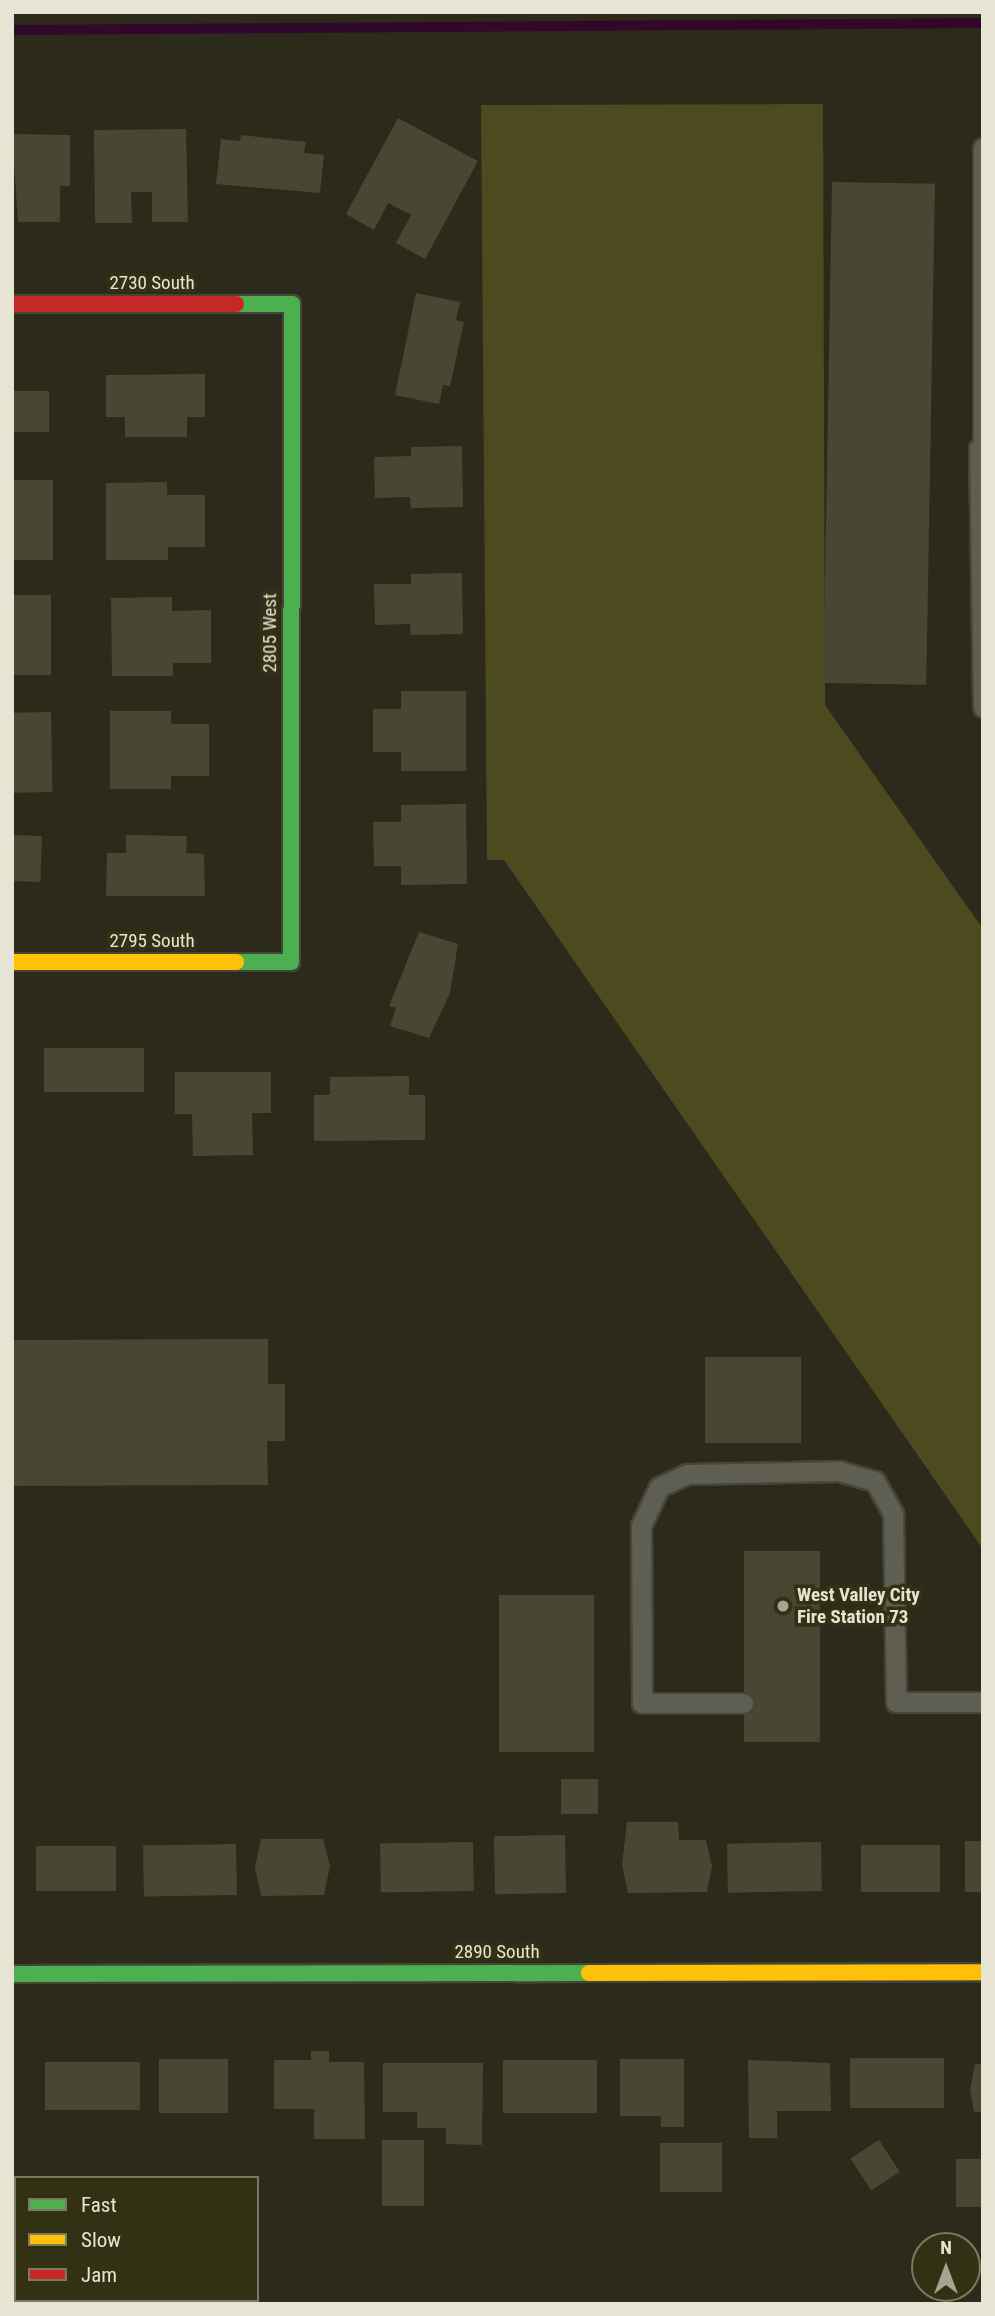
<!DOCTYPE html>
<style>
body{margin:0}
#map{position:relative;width:995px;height:2316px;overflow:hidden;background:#2c2b1b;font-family:"Roboto Condensed",sans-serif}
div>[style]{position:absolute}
.green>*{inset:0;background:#4d4a20}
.stream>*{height:10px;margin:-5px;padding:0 5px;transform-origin:5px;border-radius:5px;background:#31082b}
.building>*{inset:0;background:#484732;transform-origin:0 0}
.roads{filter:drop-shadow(2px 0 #464538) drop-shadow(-2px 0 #464538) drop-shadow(0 2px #464538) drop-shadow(0 -2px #464538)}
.lane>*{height:19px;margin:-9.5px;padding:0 9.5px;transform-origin:9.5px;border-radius:9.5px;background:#5f5e52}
.fast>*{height:16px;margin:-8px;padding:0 8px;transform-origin:8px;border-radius:8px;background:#4caf50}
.slow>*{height:16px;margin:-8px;padding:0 8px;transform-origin:8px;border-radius:8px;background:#ffc107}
.jam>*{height:16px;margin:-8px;padding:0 8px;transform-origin:8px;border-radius:8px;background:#c62828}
.dots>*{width:19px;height:19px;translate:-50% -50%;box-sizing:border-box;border:4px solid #333114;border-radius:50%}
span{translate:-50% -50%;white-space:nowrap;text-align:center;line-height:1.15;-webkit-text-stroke:7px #333114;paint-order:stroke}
.street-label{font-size:19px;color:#e6e5d4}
.poi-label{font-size:19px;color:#e6e5d4;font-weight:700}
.left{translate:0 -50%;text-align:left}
.frame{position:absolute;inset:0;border:14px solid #e6e5d4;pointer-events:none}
.legend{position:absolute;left:14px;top:2176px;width:245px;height:126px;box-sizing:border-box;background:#333114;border:2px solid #7b7961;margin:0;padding:9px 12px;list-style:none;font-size:21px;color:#e6e5d4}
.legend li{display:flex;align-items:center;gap:14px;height:35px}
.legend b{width:35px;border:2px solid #7b7961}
.north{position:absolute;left:911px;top:2232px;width:70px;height:70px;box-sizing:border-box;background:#333114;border:2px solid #7b7961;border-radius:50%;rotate:0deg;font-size:19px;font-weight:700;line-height:28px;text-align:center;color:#e6e5d4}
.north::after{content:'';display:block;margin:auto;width:24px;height:32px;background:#a5a493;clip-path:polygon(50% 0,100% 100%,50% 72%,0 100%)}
</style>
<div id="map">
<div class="green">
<div style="clip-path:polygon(823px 104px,825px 705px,983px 929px,983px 1549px,504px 860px,487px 860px,481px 105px)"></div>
</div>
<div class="stream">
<div style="left:12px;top:30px;width:971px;rotate:-0.41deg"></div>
</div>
<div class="building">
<div style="clip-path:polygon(398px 118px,478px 161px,425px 259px,396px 243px,411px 215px,388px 203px,374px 230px,346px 214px)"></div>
<div style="clip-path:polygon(186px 129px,188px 222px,152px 222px,152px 192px,131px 192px,132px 223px,95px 223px,94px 130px)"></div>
<div style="clip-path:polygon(12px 134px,70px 135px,70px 186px,60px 186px,60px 222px,18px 222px)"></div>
<div style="clip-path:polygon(241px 135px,306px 142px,304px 153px,324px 155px,320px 193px,216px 184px,221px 139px,240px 141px)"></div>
<div style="left:832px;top:182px;width:103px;height:501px;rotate:1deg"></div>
<div style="clip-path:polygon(416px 293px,460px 302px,456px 320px,464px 322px,450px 386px,443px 385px,439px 404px,395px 395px)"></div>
<div style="clip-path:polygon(205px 374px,205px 417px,187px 417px,187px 437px,125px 437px,125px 417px,106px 417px,106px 375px)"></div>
<div style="left:12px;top:391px;width:37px;height:41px"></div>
<div style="clip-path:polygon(462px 446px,463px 507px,411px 508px,410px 497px,375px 498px,374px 457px,411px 456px,411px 447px)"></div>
<div style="left:12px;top:480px;width:41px;height:80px"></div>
<div style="clip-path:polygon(167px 482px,167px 495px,205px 495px,205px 547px,168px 547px,168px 560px,106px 560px,106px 483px)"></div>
<div style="clip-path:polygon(462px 573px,463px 634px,411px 635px,410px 624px,375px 625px,374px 584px,411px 584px,411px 574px)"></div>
<div style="left:12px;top:595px;width:39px;height:80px"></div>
<div style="clip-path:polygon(172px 597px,172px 611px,211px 610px,211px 663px,173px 663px,173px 676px,112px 676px,111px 598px)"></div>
<div style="clip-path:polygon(401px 691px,466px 691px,466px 771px,401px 771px,401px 752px,373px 752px,373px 709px,401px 709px)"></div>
<div style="clip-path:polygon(110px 711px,171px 711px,171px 724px,209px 724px,209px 776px,171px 776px,171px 789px,110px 789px)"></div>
<div style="left:51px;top:712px;width:80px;height:39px;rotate:89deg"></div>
<div style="clip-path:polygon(466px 804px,467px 884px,401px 885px,401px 866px,374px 866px,373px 822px,401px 822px,401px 805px)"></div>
<div style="left:12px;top:835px;width:30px;height:46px;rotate:2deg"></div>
<div style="clip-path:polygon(126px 835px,187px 836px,186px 853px,204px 854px,205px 896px,106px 896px,107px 853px,126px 853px)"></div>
<div style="clip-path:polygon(419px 932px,458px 944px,450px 993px,429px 1038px,390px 1026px,396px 1008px,389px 1006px)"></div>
<div style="left:44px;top:1048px;width:100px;height:44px"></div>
<div style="clip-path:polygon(175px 1072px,271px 1072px,271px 1113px,252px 1113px,253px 1155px,193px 1156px,192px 1114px,175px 1114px)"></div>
<div style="clip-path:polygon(409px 1076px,409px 1095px,425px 1095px,425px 1140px,314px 1141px,314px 1095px,330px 1095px,330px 1077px)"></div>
<div style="clip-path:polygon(268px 1339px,268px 1384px,285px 1384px,285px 1441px,267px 1441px,268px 1485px,12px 1486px,12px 1340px)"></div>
<div style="left:705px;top:1357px;width:96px;height:86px"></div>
<div style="left:744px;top:1551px;width:76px;height:191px"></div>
<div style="left:499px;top:1595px;width:95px;height:157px"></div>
<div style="left:561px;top:1779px;width:37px;height:35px"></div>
<div style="clip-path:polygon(627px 1822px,678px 1822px,679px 1840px,706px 1840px,712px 1866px,707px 1892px,628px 1893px,622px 1865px)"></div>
<div style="left:565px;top:1835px;width:58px;height:71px;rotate:89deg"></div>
<div style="clip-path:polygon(261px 1839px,323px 1839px,330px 1866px,324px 1895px,261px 1896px,255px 1867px)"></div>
<div style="left:983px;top:1841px;width:51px;height:18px;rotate:90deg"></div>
<div style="left:473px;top:1842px;width:49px;height:93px;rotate:89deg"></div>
<div style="left:821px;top:1842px;width:49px;height:94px;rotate:89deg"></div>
<div style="left:236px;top:1844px;width:51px;height:93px;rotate:89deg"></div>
<div style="left:861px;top:1845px;width:79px;height:47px"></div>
<div style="left:36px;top:1846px;width:80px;height:45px"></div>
<div style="clip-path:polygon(311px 2051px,329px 2051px,329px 2062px,364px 2062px,365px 2139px,314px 2139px,314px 2109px,274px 2109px,274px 2060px,311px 2060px)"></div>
<div style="left:944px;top:2058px;width:50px;height:94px;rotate:90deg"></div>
<div style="left:228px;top:2059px;width:54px;height:69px;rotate:90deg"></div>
<div style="clip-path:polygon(620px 2059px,684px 2059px,684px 2127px,661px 2127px,661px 2116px,620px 2116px)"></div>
<div style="left:597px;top:2060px;width:53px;height:94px;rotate:90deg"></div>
<div style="clip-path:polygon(748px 2060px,830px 2063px,831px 2111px,777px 2111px,777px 2138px,749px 2138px)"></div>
<div style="left:45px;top:2062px;width:95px;height:48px"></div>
<div style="clip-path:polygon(383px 2063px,483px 2063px,482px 2145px,446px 2144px,446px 2128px,417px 2128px,417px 2112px,383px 2112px)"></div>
<div style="clip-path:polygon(975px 2064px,983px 2064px,983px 2112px,974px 2112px,970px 2090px)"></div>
<div style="left:382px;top:2140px;width:42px;height:66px"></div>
<div style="left:879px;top:2140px;width:38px;height:34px;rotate:57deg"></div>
<div style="left:660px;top:2143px;width:62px;height:49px"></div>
<div style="left:983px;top:2159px;width:48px;height:27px;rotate:90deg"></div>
<div style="left:12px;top:2243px;width:4px;height:42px"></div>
</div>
<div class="roads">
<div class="lane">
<div style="left:983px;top:148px;width:300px;rotate:90deg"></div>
<div style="left:979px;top:448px;width:259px;rotate:89.1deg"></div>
<div style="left:743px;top:1703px;width:101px;rotate:180deg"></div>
<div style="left:642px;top:1703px;width:177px;rotate:-90.3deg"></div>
<div style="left:641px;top:1526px;width:43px;rotate:-65.2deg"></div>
<div style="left:659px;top:1487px;width:31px;rotate:-25deg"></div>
<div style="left:687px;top:1474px;width:152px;rotate:-1.1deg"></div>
<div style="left:839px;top:1471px;width:37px;rotate:16deg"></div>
<div style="left:875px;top:1481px;width:38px;rotate:61deg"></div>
<div style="left:893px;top:1514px;width:188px;rotate:89.1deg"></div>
<div style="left:896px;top:1702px;width:87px"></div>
</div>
<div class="fast">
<div style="left:236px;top:304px;width:56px"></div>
<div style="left:292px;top:304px;width:658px;rotate:90.09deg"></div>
<div style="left:291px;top:962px;width:55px;rotate:180deg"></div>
<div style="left:12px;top:1974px;width:577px;rotate:-0.1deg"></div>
</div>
<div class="slow">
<div style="left:12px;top:962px;width:224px"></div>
<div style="left:589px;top:1973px;width:394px;rotate:-0.1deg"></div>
</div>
<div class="jam">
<div style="left:12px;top:304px;width:224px"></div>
</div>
</div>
<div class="dots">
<div style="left:783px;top:1606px;background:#a5a493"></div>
</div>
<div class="street-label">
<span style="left:152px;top:283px">2730 South</span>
<span style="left:270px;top:633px;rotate:-90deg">2805 West</span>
<span style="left:152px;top:941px">2795 South</span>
<span style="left:497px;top:1952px">2890 South</span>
</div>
<div class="poi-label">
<span class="left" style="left:797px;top:1606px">West Valley City<br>Fire Station 73</span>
</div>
<div class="frame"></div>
<ul class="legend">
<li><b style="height:9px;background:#4caf50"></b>Fast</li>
<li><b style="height:9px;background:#ffc107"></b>Slow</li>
<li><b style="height:9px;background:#c62828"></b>Jam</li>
</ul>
<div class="north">N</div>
</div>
